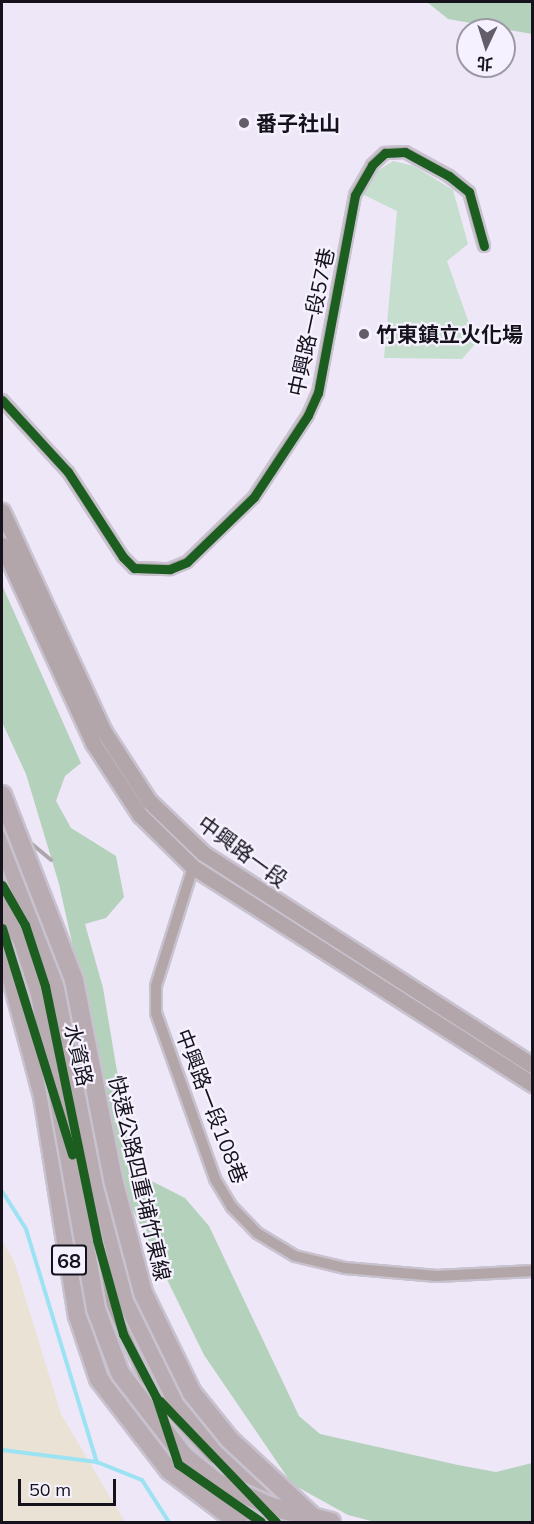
<!DOCTYPE html>
<meta charset="utf-8">
<style>
body{margin:0}
#map{position:relative;width:534px;height:1524px;overflow:hidden;background:#eee7f8;font-family:Mulish,"Noto Sans TC",sans-serif}
div>[style]{position:absolute}
.green>*{inset:0;background:#c6decd}
.forest>*{inset:0;background:#b4d1bb}
.sand>*{inset:0;background:#eae2d5}
.stream>*{height:4px;margin:-2px;padding:0 2px;transform-origin:2px;border-radius:2px;background:#9be2f3}
.roads{filter:drop-shadow(2px 0 #c8c2cf) drop-shadow(-2px 0 #c8c2cf) drop-shadow(0 2px #c8c2cf) drop-shadow(0 -2px #c8c2cf)}
.minor>*{height:10px;margin:-5px;padding:0 5px;transform-origin:5px;border-radius:5px;background:#b2a6a9}
.secondary>*{height:15px;margin:-7.5px;padding:0 7.5px;transform-origin:7.5px;border-radius:7.5px;background:#b2a6aa}
.trunk>*{height:18px;margin:-9px;padding:0 9px;transform-origin:9px;border-radius:9px;background:#b8abb2}
.rail>*{height:4px;margin:-2px;padding:0 2px;transform-origin:2px;border-radius:2px;background:#afa6ad}
.bridges{filter:drop-shadow(2px 0 #c8c2cf) drop-shadow(-2px 0 #c8c2cf) drop-shadow(0 2px #c8c2cf) drop-shadow(0 -2px #c8c2cf)}
.trunk-bridge>*{height:18px;margin:-9px;padding:0 9px;transform-origin:9px;border-radius:9px;background:#b8abb2}
.cycleway>*{height:9px;margin:-4.5px;padding:0 4.5px;transform-origin:4.5px;border-radius:4.5px;background:#1b5e20}
.dots>*{width:16px;height:16px;translate:-50% -50%;box-sizing:border-box;border:3px solid #f6f1fe;border-radius:50%}
span{translate:-50% -50%;white-space:nowrap;text-align:center;line-height:1.15;-webkit-text-stroke:4.5px #f6f1fe;paint-order:stroke}
.shield-label span{padding:2px 4px;background:#f6f1fe;border:2px solid;border-radius:4px;-webkit-text-stroke-width:0}
.shield-label{font-size:20px;color:#16121c;font-weight:700}
.poi-label{font-size:21px;color:#16121c;font-weight:700}
.left{translate:0 -50%;text-align:left}
.street-label{font-size:21px;color:#16121c}
.frame{position:absolute;inset:0;border:3px solid #16121c;pointer-events:none}
.north{position:absolute;left:456px;top:18px;width:60px;height:60px;box-sizing:border-box;background:#f6f1fe;border:2px solid #9c98a4;border-radius:50%;rotate:184deg;font-size:16px;font-weight:700;line-height:24px;text-align:center;color:#16121c}
.north::after{content:'';display:block;margin:auto;width:21px;height:27px;background:#625d69;clip-path:polygon(50% 0,100% 100%,50% 72%,0 100%)}
.scale{position:absolute;left:18px;top:1479px;width:98px;height:27px;box-sizing:border-box;border:3px solid #16121c;border-top:0;padding-left:8px;font-size:18px;line-height:21px;white-space:nowrap;color:#16121c;-webkit-text-stroke:4px #f6f1fe;paint-order:stroke}
</style>
<div id="map">
<div class="green">
<div style="clip-path:polygon(393px 161px,414px 166px,453px 190px,468px 244px,447px 261px,476px 343px,462px 359px,384px 358px,397px 211px,362px 194px,374px 173px)"></div>
</div>
<div class="forest">
<div style="clip-path:polygon(427px 2px,532px 2px,532px 34px,448px 19px)"></div>
<div style="clip-path:polygon(2px 585px,81px 763px,65px 776px,56px 801px,71px 828px,116px 856px,124px 897px,106px 918px,85px 924px,103px 988px,134px 1172px,185px 1198px,209px 1226px,299px 1416px,320px 1434px,458px 1465px,496px 1472px,532px 1463px,532px 1522px,375px 1522px,348px 1515px,292px 1484px,204px 1355px,130px 1204px,59px 884px,26px 774px,2px 722px)"></div>
</div>
<div class="sand">
<div style="clip-path:polygon(2px 1240px,14px 1261px,61px 1414px,125px 1522px,2px 1522px)"></div>
</div>
<div class="stream">
<div style="left:2px;top:1191px;width:45px;rotate:57.7deg"></div>
<div style="left:26px;top:1229px;width:244px;rotate:73.1deg"></div>
<div style="left:2px;top:1450px;width:96px;rotate:7.2deg"></div>
<div style="left:97px;top:1462px;width:48px;rotate:21.8deg"></div>
<div style="left:142px;top:1480px;width:50px;rotate:57.3deg"></div>
</div>
<div class="roads">
<div class="minor">
<div style="left:2px;top:400px;width:98px;rotate:47.5deg"></div>
<div style="left:68px;top:472px;width:101px;rotate:57.1deg"></div>
<div style="left:123px;top:557px;width:16px;rotate:45deg"></div>
<div style="left:134px;top:568px;width:36px;rotate:2deg"></div>
<div style="left:170px;top:569px;width:18px;rotate:-22deg"></div>
<div style="left:187px;top:562px;width:93px;rotate:-44.1deg"></div>
<div style="left:254px;top:497px;width:98px;rotate:-56.6deg"></div>
<div style="left:308px;top:415px;width:24px;rotate:-66deg"></div>
<div style="left:318px;top:393px;width:201px;rotate:-79.4deg"></div>
<div style="left:355px;top:195px;width:34px;rotate:-60deg"></div>
<div style="left:372px;top:165px;width:18px;rotate:-43deg"></div>
<div style="left:385px;top:153px;width:20px;rotate:-3deg"></div>
<div style="left:405px;top:152px;width:50px;rotate:28.6deg"></div>
<div style="left:449px;top:176px;width:26px;rotate:39deg"></div>
<div style="left:469px;top:192px;width:56px;rotate:74.5deg"></div>
<div style="left:193px;top:867px;width:125px;rotate:107.3deg"></div>
<div style="left:156px;top:986px;width:27px;rotate:90deg"></div>
<div style="left:156px;top:1013px;width:176px;rotate:70.4deg"></div>
<div style="left:215px;top:1179px;width:33px;rotate:59deg"></div>
<div style="left:232px;top:1207px;width:36px;rotate:46deg"></div>
<div style="left:257px;top:1233px;width:44px;rotate:31.2deg"></div>
<div style="left:295px;top:1256px;width:51px;rotate:13.5deg"></div>
<div style="left:345px;top:1268px;width:92px;rotate:5deg"></div>
<div style="left:437px;top:1276px;width:95px;rotate:-3deg"></div>
<div style="left:2px;top:885px;width:53px;rotate:62deg"></div>
<div style="left:2px;top:928px;width:21px;rotate:67deg"></div>
<div style="left:18px;top:970px;width:84px;rotate:73.3deg"></div>
<div style="left:53px;top:1022px;width:288px;rotate:78.4deg"></div>
<div style="left:111px;top:1304px;width:131px;rotate:65.6deg"></div>
<div style="left:160px;top:1401px;width:78px;rotate:47.1deg"></div>
<div style="left:173px;top:1450px;width:15px;rotate:70deg"></div>
<div style="left:178px;top:1464px;width:44px;rotate:39.5deg"></div>
<div style="left:212px;top:1492px;width:57px;rotate:31.5deg"></div>
<div style="left:260px;top:1505px;width:23px;rotate:47deg"></div>
</div>
<div class="secondary">
<div style="left:2px;top:511px;width:241px;rotate:65.2deg"></div>
<div style="left:103px;top:730px;width:85px;rotate:57.1deg"></div>
<div style="left:149px;top:801px;width:75px;rotate:43.9deg"></div>
<div style="left:203px;top:853px;width:391px;rotate:32.8deg"></div>
<div style="left:2px;top:545px;width:218px;rotate:65.3deg"></div>
<div style="left:93px;top:743px;width:86px;rotate:56.9deg"></div>
<div style="left:140px;top:815px;width:74px;rotate:44.5deg"></div>
<div style="left:193px;top:867px;width:403px;rotate:32.6deg"></div>
</div>
<div class="trunk">
<div style="left:2px;top:841px;width:151px;rotate:69.4deg"></div>
<div style="left:55px;top:982px;width:326px;rotate:77.4deg"></div>
<div style="left:126px;top:1300px;width:119px;rotate:63.4deg"></div>
<div style="left:179px;top:1406px;width:60px;rotate:50.4deg"></div>
<div style="left:217px;top:1452px;width:102px;rotate:43.4deg"></div>
<div style="left:2px;top:942px;width:159px;rotate:75.1deg"></div>
<div style="left:43px;top:1096px;width:223px;rotate:81deg"></div>
<div style="left:78px;top:1316px;width:66px;rotate:71.6deg"></div>
<div style="left:99px;top:1379px;width:115px;rotate:52.4deg"></div>
<div style="left:169px;top:1470px;width:86px;rotate:37deg"></div>
</div>
</div>
<div class="rail">
<div style="left:2px;top:819px;width:64px;rotate:39.9deg"></div>
</div>
<div class="bridges">
<div class="trunk-bridge">
<div style="left:2px;top:795px;width:199px;rotate:68.7deg"></div>
<div style="left:74px;top:980px;width:207px;rotate:78.9deg"></div>
<div style="left:114px;top:1183px;width:114px;rotate:75.2deg"></div>
<div style="left:143px;top:1293px;width:111px;rotate:63.9deg"></div>
<div style="left:192px;top:1393px;width:59px;rotate:51.2deg"></div>
<div style="left:229px;top:1439px;width:122px;rotate:43deg"></div>
<div style="left:2px;top:905px;width:39px;rotate:60deg"></div>
<div style="left:22px;top:939px;width:58px;rotate:71.9deg"></div>
<div style="left:40px;top:994px;width:320px;rotate:79.9deg"></div>
<div style="left:96px;top:1309px;width:68px;rotate:69.4deg"></div>
<div style="left:120px;top:1373px;width:105px;rotate:52.4deg"></div>
<div style="left:184px;top:1456px;width:41px;rotate:39.1deg"></div>
<div style="left:216px;top:1482px;width:61px;rotate:24.1deg"></div>
<div style="left:272px;top:1507px;width:61px;rotate:14.3deg"></div>
</div>
</div>
<div class="cycleway">
<div style="left:2px;top:400px;width:98px;rotate:47.5deg"></div>
<div style="left:68px;top:472px;width:101px;rotate:57.1deg"></div>
<div style="left:123px;top:557px;width:16px;rotate:45deg"></div>
<div style="left:134px;top:568px;width:36px;rotate:2deg"></div>
<div style="left:170px;top:569px;width:18px;rotate:-22deg"></div>
<div style="left:187px;top:562px;width:93px;rotate:-44.1deg"></div>
<div style="left:254px;top:497px;width:98px;rotate:-56.6deg"></div>
<div style="left:308px;top:415px;width:24px;rotate:-66deg"></div>
<div style="left:318px;top:393px;width:201px;rotate:-79.4deg"></div>
<div style="left:355px;top:195px;width:34px;rotate:-60deg"></div>
<div style="left:372px;top:165px;width:18px;rotate:-43deg"></div>
<div style="left:385px;top:153px;width:20px;rotate:-3deg"></div>
<div style="left:405px;top:152px;width:50px;rotate:28.6deg"></div>
<div style="left:449px;top:176px;width:26px;rotate:39deg"></div>
<div style="left:469px;top:192px;width:56px;rotate:74.5deg"></div>
<div style="left:2px;top:885px;width:46px;rotate:60.1deg"></div>
<div style="left:25px;top:925px;width:64px;rotate:71.8deg"></div>
<div style="left:45px;top:986px;width:259px;rotate:78.4deg"></div>
<div style="left:97px;top:1240px;width:98px;rotate:74.5deg"></div>
<div style="left:123px;top:1334px;width:71px;rotate:62.4deg"></div>
<div style="left:156px;top:1397px;width:71px;rotate:71.8deg"></div>
<div style="left:178px;top:1464px;width:101px;rotate:34.9deg"></div>
<div style="left:2px;top:928px;width:237px;rotate:72.8deg"></div>
<div style="left:160px;top:1401px;width:168px;rotate:46.2deg"></div>
</div>
<div class="dots">
<div style="left:244px;top:123px;background:#625d69"></div>
<div style="left:364px;top:334px;background:#625d69"></div>
</div>
<div class="shield-label">
<span style="left:69px;top:1260px">68</span>
</div>
<div class="poi-label">
<span class="left" style="left:256px;top:123px">番子社山</span>
<span class="left" style="left:376px;top:334px">竹東鎮立火化場</span>
</div>
<div class="street-label">
<span style="left:311px;top:322px;rotate:-78deg">中興路一段57巷</span>
<span style="left:243px;top:851px;rotate:36deg">中興路一段</span>
<span style="left:79px;top:1055px;rotate:77deg">水資路</span>
<span style="left:212px;top:1106px;rotate:69deg">中興路一段108巷</span>
<span style="left:140px;top:1178px;rotate:77deg">快速公路四重埔竹東線</span>
</div>
<div class="frame"></div>
<div class="north">北</div>
<div class="scale">50 m</div>
</div>
